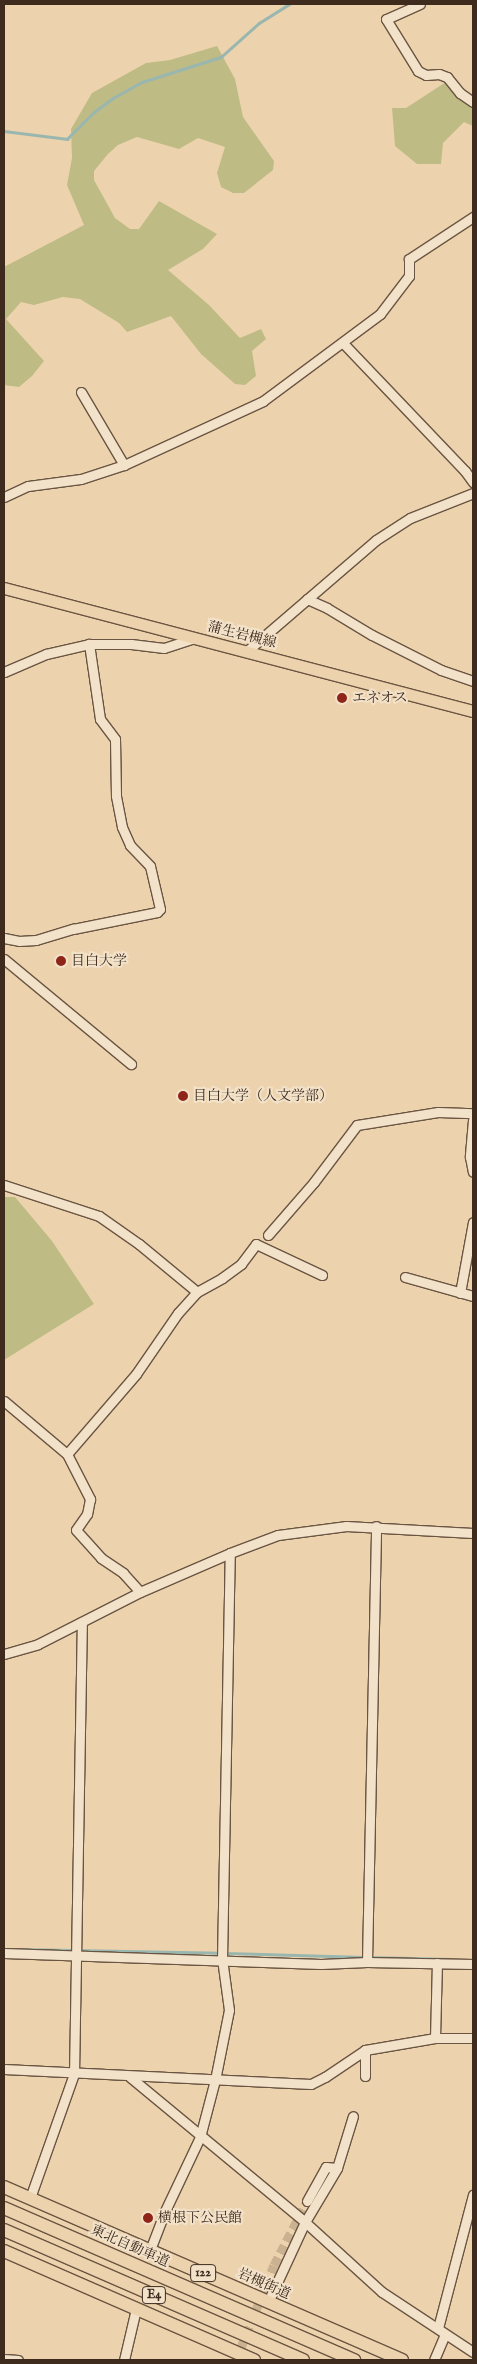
<!DOCTYPE html>
<meta charset="utf-8">
<style>
body{margin:0}
#map{position:relative;width:477px;height:2364px;overflow:hidden;background:#edd3ad;font-family:"IM FELL English","Noto Serif JP",serif}
div>[style]{position:absolute}
.green>*{inset:0;background:#bebb85}
.stream>*{height:2.5px;margin:-1.25px;padding:0 1.25px;transform-origin:1.25px;border-radius:1.25px;background:#9ab7af}
.minor-tunnel>*{height:9px;margin-top:-4.5px;transform-origin:0;background:repeating-linear-gradient(90deg,#cab190 0 9px,transparent 0 13.5px)}
.roads{filter:drop-shadow(1px 0 #6a5542) drop-shadow(-1px 0 #6a5542) drop-shadow(0 1px #6a5542) drop-shadow(0 -1px #6a5542)}
.minor>*{height:9px;margin:-4.5px;padding:0 4.5px;transform-origin:4.5px;border-radius:4.5px;background:#f3e2ca}
.major>*{height:11px;margin:-5.5px;padding:0 5.5px;transform-origin:5.5px;border-radius:5.5px;background:#edd3ad}
.highway>*{height:12px;margin:-6px;padding:0 6px;transform-origin:6px;border-radius:6px;background:#edd3ad}
.dots>*{width:14px;height:14px;translate:-50% -50%;box-sizing:border-box;border:2px solid #f3e2ca;border-radius:50%}
span{translate:-50% -50%;white-space:nowrap;text-align:center;line-height:1.15;-webkit-text-stroke:4px #f3e2ca;paint-order:stroke}
.shield-label span{padding:1px 4px;background:#f3e2ca;border:1px solid;border-radius:4px;-webkit-text-stroke-width:0}
.shield-label{font-size:12px;color:#3e2b1e;font-weight:700}
.street-label{font-size:14px;color:#3e2b1e}
.poi-label{font-size:14px;color:#3e2b1e}
.left{translate:0 -50%;text-align:left}
.frame{position:absolute;inset:0;border:5px solid #3e2b1e;pointer-events:none}
</style>
<div id="map">
<div class="green">
<div style="clip-path:polygon(217px 46px,235px 79px,243px 117px,274px 161px,273px 170px,244px 193px,233px 193px,221px 187px,217px 173px,225px 147px,198px 138px,179px 149px,137px 137px,118px 145px,108px 154px,94px 171px,94px 180px,115px 218px,130px 229px,139px 229px,159px 201px,217px 234px,203px 249px,168px 270px,209px 305px,240px 338px,261px 329px,266px 339px,252px 351px,256px 376px,245px 385px,235px 384px,201px 354px,171px 316px,127px 332px,119px 323px,80px 299px,63px 297px,34px 305px,21px 302px,6px 319px,44px 361px,32px 376px,19px 387px,4px 385px,4px 267px,84px 225px,67px 185px,72px 158px,71px 129px,92px 93px,146px 63px,170px 60px)"></div>
<div style="clip-path:polygon(446px 82px,473px 103px,473px 126px,464px 122px,443px 143px,441px 164px,417px 164px,395px 146px,392px 108px,406px 108px)"></div>
<div style="clip-path:polygon(4px 1197px,15px 1197px,52px 1241px,94px 1304px,4px 1360px)"></div>
</div>
<div class="stream">
<div style="left:4px;top:131px;width:64px;rotate:7.2deg"></div>
<div style="left:67px;top:139px;width:38px;rotate:-45deg"></div>
<div style="left:94px;top:112px;width:24px;rotate:-36deg"></div>
<div style="left:113px;top:98px;width:33px;rotate:-29deg"></div>
<div style="left:142px;top:82px;width:83px;rotate:-17.6deg"></div>
<div style="left:221px;top:57px;width:51px;rotate:-41.8deg"></div>
<div style="left:259px;top:23px;width:36px;rotate:-32deg"></div>
<div style="left:20px;top:1949px;width:200px;rotate:1.1deg"></div>
<div style="left:225px;top:1953px;width:140px;rotate:1.6deg"></div>
<div style="left:370px;top:1957px;width:82px;rotate:1.4deg"></div>
</div>
<div class="minor-tunnel">
<div style="left:236px;top:2360px;width:102px;rotate:-68.2deg"></div>
<div style="left:274px;top:2265px;width:72px;rotate:-62.7deg"></div>
</div>
<div class="roads">
<div class="minor">
<div style="left:420px;top:4px;width:37px;rotate:156deg"></div>
<div style="left:386px;top:19px;width:61px;rotate:58.4deg"></div>
<div style="left:418px;top:71px;width:9px;rotate:27deg"></div>
<div style="left:426px;top:75px;width:13px;rotate:-4deg"></div>
<div style="left:439px;top:74px;width:9px;rotate:21deg"></div>
<div style="left:447px;top:77px;width:21px;rotate:51deg"></div>
<div style="left:460px;top:93px;width:16px;rotate:35deg"></div>
<div style="left:343px;top:343px;width:177px;rotate:46.4deg"></div>
<div style="left:465px;top:471px;width:14px;rotate:54deg"></div>
<div style="left:81px;top:392px;width:85px;rotate:59.5deg"></div>
<div style="left:4px;top:497px;width:26px;rotate:-25deg"></div>
<div style="left:28px;top:486px;width:53px;rotate:-7.5deg"></div>
<div style="left:81px;top:479px;width:45px;rotate:-18deg"></div>
<div style="left:124px;top:465px;width:153px;rotate:-24.7deg"></div>
<div style="left:263px;top:401px;width:146px;rotate:-36.6deg"></div>
<div style="left:380px;top:314px;width:48px;rotate:-52.7deg"></div>
<div style="left:409px;top:276px;width:17px;rotate:-90deg"></div>
<div style="left:409px;top:259px;width:77px;rotate:-33.3deg"></div>
<div style="left:307px;top:599px;width:22px;rotate:24deg"></div>
<div style="left:327px;top:608px;width:52px;rotate:31deg"></div>
<div style="left:372px;top:635px;width:77px;rotate:26.9deg"></div>
<div style="left:441px;top:670px;width:34px;rotate:19deg"></div>
<div style="left:247px;top:651px;width:170px;rotate:-40.7deg"></div>
<div style="left:376px;top:540px;width:40px;rotate:-32.9deg"></div>
<div style="left:410px;top:518px;width:68px;rotate:-21.6deg"></div>
<div style="left:4px;top:672px;width:46px;rotate:-23.2deg"></div>
<div style="left:46px;top:654px;width:44px;rotate:-13.1deg"></div>
<div style="left:89px;top:644px;width:42px"></div>
<div style="left:131px;top:644px;width:33px;rotate:7deg"></div>
<div style="left:164px;top:648px;width:33px;rotate:-18deg"></div>
<div style="left:4px;top:938px;width:15px;rotate:11deg"></div>
<div style="left:19px;top:941px;width:17px;rotate:-3deg"></div>
<div style="left:36px;top:940px;width:39px;rotate:-17deg"></div>
<div style="left:73px;top:929px;width:86px;rotate:-11.4deg"></div>
<div style="left:157px;top:912px;width:4px;rotate:-45deg"></div>
<div style="left:160px;top:909px;width:44px;rotate:-103.1deg"></div>
<div style="left:150px;top:866px;width:29px;rotate:-134deg"></div>
<div style="left:130px;top:845px;width:20px;rotate:-114deg"></div>
<div style="left:122px;top:827px;width:32px;rotate:-101deg"></div>
<div style="left:116px;top:796px;width:57px;rotate:-91deg"></div>
<div style="left:115px;top:739px;width:25px;rotate:-127deg"></div>
<div style="left:100px;top:719px;width:76px;rotate:-98.3deg"></div>
<div style="left:4px;top:959px;width:165px;rotate:39.6deg"></div>
<div style="left:473px;top:1120px;width:37px;rotate:95deg"></div>
<div style="left:470px;top:1157px;width:15px;rotate:79deg"></div>
<div style="left:4px;top:1185px;width:100px;rotate:18.1deg"></div>
<div style="left:99px;top:1216px;width:49px;rotate:35deg"></div>
<div style="left:139px;top:1244px;width:75px;rotate:39.6deg"></div>
<div style="left:268px;top:1235px;width:70px;rotate:-49deg"></div>
<div style="left:314px;top:1182px;width:71px;rotate:-53deg"></div>
<div style="left:357px;top:1125px;width:82px;rotate:-9.1deg"></div>
<div style="left:438px;top:1112px;width:35px;rotate:2deg"></div>
<div style="left:405px;top:1277px;width:71px;rotate:15.6deg"></div>
<div style="left:460px;top:1293px;width:72px;rotate:-79.6deg"></div>
<div style="left:4px;top:1401px;width:82px;rotate:40.1deg"></div>
<div style="left:67px;top:1454px;width:51px;rotate:62.9deg"></div>
<div style="left:90px;top:1499px;width:15px;rotate:101deg"></div>
<div style="left:87px;top:1514px;width:19px;rotate:125deg"></div>
<div style="left:76px;top:1530px;width:38px;rotate:48deg"></div>
<div style="left:101px;top:1558px;width:27px;rotate:34deg"></div>
<div style="left:123px;top:1573px;width:25px;rotate:48deg"></div>
<div style="left:67px;top:1454px;width:106px;rotate:-49.2deg"></div>
<div style="left:136px;top:1374px;width:74px;rotate:-55.5deg"></div>
<div style="left:178px;top:1313px;width:28px;rotate:-48deg"></div>
<div style="left:197px;top:1292px;width:29px;rotate:-29deg"></div>
<div style="left:222px;top:1278px;width:24px;rotate:-36deg"></div>
<div style="left:241px;top:1264px;width:25px;rotate:-53deg"></div>
<div style="left:256px;top:1244px;width:73px;rotate:25.2deg"></div>
<div style="left:4px;top:1654px;width:35px;rotate:-16deg"></div>
<div style="left:38px;top:1644px;width:114px;rotate:-27deg"></div>
<div style="left:140px;top:1592px;width:98px;rotate:-23.4deg"></div>
<div style="left:230px;top:1553px;width:51px;rotate:-20.6deg"></div>
<div style="left:278px;top:1535px;width:69px;rotate:-7.5deg"></div>
<div style="left:346px;top:1526px;width:127px;rotate:3.2deg"></div>
<div style="left:4px;top:1953px;width:317px;rotate:2deg"></div>
<div style="left:321px;top:1964px;width:46px;rotate:-2.5deg"></div>
<div style="left:367px;top:1962px;width:106px;rotate:1.1deg"></div>
<div style="left:367px;top:1962px;width:436px;rotate:-88.8deg"></div>
<div style="left:435px;top:2038px;width:75px;rotate:-88.5deg"></div>
<div style="left:365px;top:2050px;width:26px;rotate:90deg"></div>
<div style="left:4px;top:2069px;width:307px;rotate:2.8deg"></div>
<div style="left:311px;top:2084px;width:16px;rotate:-27deg"></div>
<div style="left:325px;top:2077px;width:48px;rotate:-34deg"></div>
<div style="left:365px;top:2050px;width:71px;rotate:-9.7deg"></div>
<div style="left:435px;top:2038px;width:38px"></div>
<div style="left:130px;top:2077px;width:227px;rotate:39.6deg"></div>
<div style="left:305px;top:2222px;width:104px;rotate:42.3deg"></div>
<div style="left:382px;top:2292px;width:109px;rotate:33.4deg"></div>
<div style="left:30px;top:2198px;width:132px;rotate:-70.5deg"></div>
<div style="left:74px;top:2074px;width:452px;rotate:-89deg"></div>
<div style="left:307px;top:2201px;width:39px;rotate:-61deg"></div>
<div style="left:326px;top:2167px;width:11px;rotate:5deg"></div>
<div style="left:150px;top:2250px;width:42px;rotate:-69deg"></div>
<div style="left:165px;top:2211px;width:82px;rotate:-64.7deg"></div>
<div style="left:200px;top:2137px;width:59px;rotate:-75.3deg"></div>
<div style="left:215px;top:2080px;width:71px;rotate:-78.7deg"></div>
<div style="left:229px;top:2010px;width:51px;rotate:-97.8deg"></div>
<div style="left:222px;top:1959px;width:406px;rotate:-88.9deg"></div>
<div style="left:268px;top:2302px;width:88px;rotate:-65.2deg"></div>
<div style="left:305px;top:2222px;width:63px;rotate:-59.3deg"></div>
<div style="left:337px;top:2168px;width:54px;rotate:-72.9deg"></div>
<div style="left:438px;top:2328px;width:138px;rotate:-75.3deg"></div>
<div style="left:4px;top:2359px;width:14px;rotate:4deg"></div>
<div style="left:124px;top:2360px;width:52px;rotate:-76.8deg"></div>
<div style="left:434px;top:2360px;width:28px;rotate:-67deg"></div>
</div>
<div class="major">
<div style="left:4px;top:588px;width:485px;rotate:14.7deg"></div>
</div>
<div class="highway">
<div style="left:4px;top:2187px;width:434px;rotate:23.5deg"></div>
<div style="left:4px;top:2208px;width:382px;rotate:23.5deg"></div>
<div style="left:4px;top:2230px;width:326px;rotate:23.5deg"></div>
<div style="left:4px;top:2251px;width:273px;rotate:23.6deg"></div>
</div>
</div>
<div class="dots">
<div style="left:342px;top:698px;background:#8f2418"></div>
<div style="left:61px;top:961px;background:#8f2418"></div>
<div style="left:183px;top:1096px;background:#8f2418"></div>
<div style="left:148px;top:2218px;background:#8f2418"></div>
</div>
<div class="shield-label">
<span style="left:203px;top:2273px">122</span>
<span style="left:154px;top:2295px">E4</span>
</div>
<div class="street-label">
<span style="left:242px;top:635px;rotate:14deg">蒲生岩槻線</span>
<span style="left:130px;top:2246px;rotate:24deg">東北自動車道</span>
<span style="left:264px;top:2284px;rotate:24deg">岩槻街道</span>
</div>
<div class="poi-label">
<span class="left" style="left:352px;top:698px">エネオス</span>
<span class="left" style="left:71px;top:961px">目白大学</span>
<span class="left" style="left:193px;top:1096px">目白大学（人文学部）</span>
<span class="left" style="left:158px;top:2218px">横根下公民館</span>
</div>
<div class="frame"></div>
</div>
